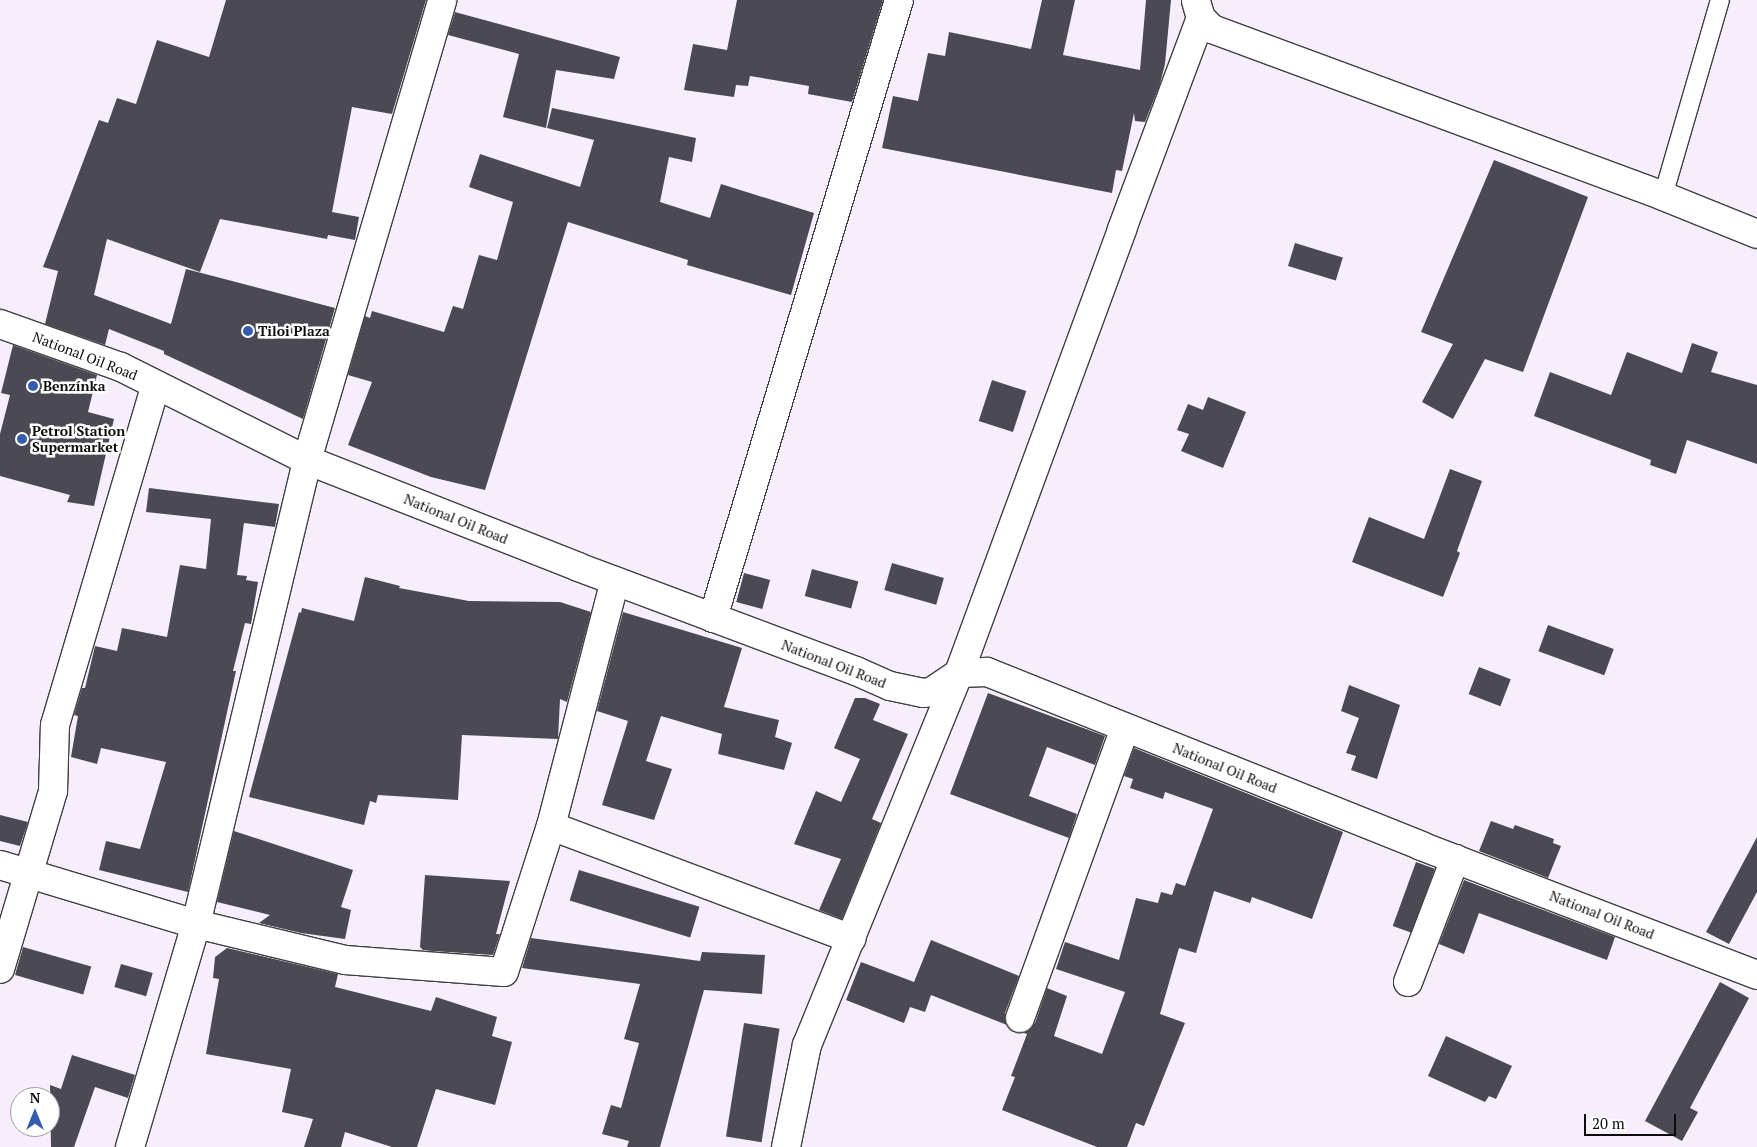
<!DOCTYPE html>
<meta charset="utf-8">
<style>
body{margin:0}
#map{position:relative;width:1757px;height:1147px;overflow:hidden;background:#f6eefd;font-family:"PT Serif",serif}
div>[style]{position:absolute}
.building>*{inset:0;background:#4b4a54;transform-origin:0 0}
.roads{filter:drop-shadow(1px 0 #404040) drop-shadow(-1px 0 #404040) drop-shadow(0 1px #404040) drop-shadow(0 -1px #404040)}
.service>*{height:18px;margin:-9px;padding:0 9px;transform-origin:9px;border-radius:9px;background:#fff}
.minor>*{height:28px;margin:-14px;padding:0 14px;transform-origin:14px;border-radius:14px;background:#fff}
.dots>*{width:14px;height:14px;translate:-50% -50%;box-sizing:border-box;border:2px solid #fff;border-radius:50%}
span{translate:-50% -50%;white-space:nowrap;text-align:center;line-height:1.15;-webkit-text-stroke:5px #fff;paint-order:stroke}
.poi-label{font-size:14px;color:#0d0d0d;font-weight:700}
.left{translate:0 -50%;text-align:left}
.street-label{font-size:14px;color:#0d0d0d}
.north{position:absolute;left:10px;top:1087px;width:50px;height:50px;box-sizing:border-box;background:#fff;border:1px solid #9e9e9e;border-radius:50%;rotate:0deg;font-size:14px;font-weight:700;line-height:20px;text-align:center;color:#0d0d0d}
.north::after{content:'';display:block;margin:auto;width:18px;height:22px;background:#345dad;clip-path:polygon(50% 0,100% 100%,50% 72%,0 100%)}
.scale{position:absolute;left:1584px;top:1114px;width:92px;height:22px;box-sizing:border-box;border:2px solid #0d0d0d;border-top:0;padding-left:6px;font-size:15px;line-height:18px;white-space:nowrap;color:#0d0d0d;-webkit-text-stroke:4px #fff;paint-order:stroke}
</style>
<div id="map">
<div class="building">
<div style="clip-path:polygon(226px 0,426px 0,392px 114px,352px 107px,332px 212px,359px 217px,355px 240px,328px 235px,327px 239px,220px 219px,200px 272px,107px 239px,94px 295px,171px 324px,186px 269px,335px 308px,303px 419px,164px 354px,164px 351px,109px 329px,105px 345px,45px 324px,58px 271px,43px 267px,99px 120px,108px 123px,117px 98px,136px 104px,157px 40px,209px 57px)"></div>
<div style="clip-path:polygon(737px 0,883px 0,852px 102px,808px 94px,809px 86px,750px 76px,748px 86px,736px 85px,734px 97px,684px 90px,693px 44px,727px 50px)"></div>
<div style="clip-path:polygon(1042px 0,1075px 0,1063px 55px,1140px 70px,1146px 0,1171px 0,1165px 64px,1160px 84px,1145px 122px,1135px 121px,1134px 113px,1122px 171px,1116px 170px,1112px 193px,882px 148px,893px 96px,918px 101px,928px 53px,945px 56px,949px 32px,1031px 49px)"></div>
<div style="clip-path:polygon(455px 12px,620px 57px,614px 79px,556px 70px,546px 128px,503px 117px,519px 54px,448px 35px)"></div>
<div style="clip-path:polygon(552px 108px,696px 138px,692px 162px,669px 157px,660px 202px,710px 218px,721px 184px,814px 213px,791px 295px,687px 265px,688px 260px,568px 222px,485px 490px,431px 477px,348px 445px,372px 382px,348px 375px,365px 316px,370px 318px,372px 311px,444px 332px,453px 306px,463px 309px,479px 255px,497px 260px,513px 202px,469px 187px,480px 154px,580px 187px,594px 140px,547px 128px)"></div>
<div style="clip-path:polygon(1494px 160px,1588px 197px,1523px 372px,1485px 359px,1453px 419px,1422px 402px,1453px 344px,1421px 332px)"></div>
<div style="left:1295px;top:243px;width:50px;height:24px;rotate:17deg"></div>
<div style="clip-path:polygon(1692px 343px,1718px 352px,1711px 372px,1757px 385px,1757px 464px,1687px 440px,1676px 474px,1650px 465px,1651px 460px,1534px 416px,1550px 372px,1611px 395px,1627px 352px,1682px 373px)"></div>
<div style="clip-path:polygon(13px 345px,97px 375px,88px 412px,114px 419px,94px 506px,67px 502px,70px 495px,0 476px,0 434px,10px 395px,1px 393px)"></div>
<div style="left:992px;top:380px;width:36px;height:43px;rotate:18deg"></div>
<div style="clip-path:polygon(1208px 397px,1246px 412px,1223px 468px,1181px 451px,1189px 434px,1177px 430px,1188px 404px,1203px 410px)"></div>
<div style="clip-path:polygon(1450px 469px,1482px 481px,1457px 551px,1460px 553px,1443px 597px,1352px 562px,1369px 517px,1424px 539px)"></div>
<div style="clip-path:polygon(149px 488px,279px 504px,275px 527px,244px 523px,237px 575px,247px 576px,246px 580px,258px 582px,251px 624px,245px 623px,233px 671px,236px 671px,188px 892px,99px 870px,106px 841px,140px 849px,166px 762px,101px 748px,97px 764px,71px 757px,78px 716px,74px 715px,82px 688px,85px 688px,95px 646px,117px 651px,122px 628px,167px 637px,180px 565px,206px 569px,211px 519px,146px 512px)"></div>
<div style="left:892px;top:563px;width:54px;height:28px;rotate:16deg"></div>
<div style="left:812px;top:569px;width:48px;height:28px;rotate:15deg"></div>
<div style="left:744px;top:573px;width:27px;height:30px;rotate:15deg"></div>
<div style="clip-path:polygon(365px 577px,400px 586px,399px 588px,469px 601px,560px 602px,591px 612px,567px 702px,560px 699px,558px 739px,462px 735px,458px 800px,378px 795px,376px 803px,370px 801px,364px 825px,249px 797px,299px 612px,301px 613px,302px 608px,354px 621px)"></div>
<div style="clip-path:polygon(623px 612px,742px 648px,724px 707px,779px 720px,775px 737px,792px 743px,784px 770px,718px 754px,722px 734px,661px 716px,646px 761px,672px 769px,654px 820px,602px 805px,628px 721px,597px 711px)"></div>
<div style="left:1548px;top:625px;width:70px;height:28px;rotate:20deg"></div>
<div style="left:1479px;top:667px;width:34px;height:29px;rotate:21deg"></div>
<div style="clip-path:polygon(1349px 685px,1400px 705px,1377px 779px,1351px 770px,1356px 756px,1346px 753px,1359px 718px,1341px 711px)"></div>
<div style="clip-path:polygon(988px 693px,1105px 736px,1095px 765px,1047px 747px,1029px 796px,1077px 814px,1069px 838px,950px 794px)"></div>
<div style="clip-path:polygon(855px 698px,865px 698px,880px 704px,873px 720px,908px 734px,872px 819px,881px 823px,842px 919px,819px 910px,841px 859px,794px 844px,816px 791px,841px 802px,860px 759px,834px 748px)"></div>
<div style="clip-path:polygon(1134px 748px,1343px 832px,1312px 919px,1252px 897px,1250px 903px,1214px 891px,1196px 953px,1179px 948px,1160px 1014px,1185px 1023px,1144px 1126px,1136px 1123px,1127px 1147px,1097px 1147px,1002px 1110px,1015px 1077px,1011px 1076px,1027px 1034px,1024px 1033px,1035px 1023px,1047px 988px,1067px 996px,1054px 1036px,1102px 1054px,1125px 992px,1056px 969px,1065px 942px,1119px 960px,1136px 898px,1158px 903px,1161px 892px,1172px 895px,1176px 883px,1185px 886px,1213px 809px,1165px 792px,1163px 799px,1130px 788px,1133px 779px,1124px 776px)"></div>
<div style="clip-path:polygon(0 815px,28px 822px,20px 846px,0 841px)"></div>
<div style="clip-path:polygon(1491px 821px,1513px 829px,1515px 825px,1554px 839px,1553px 843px,1561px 846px,1548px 878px,1479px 851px)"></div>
<div style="clip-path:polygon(234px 831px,353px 870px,341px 907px,351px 910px,345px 939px,301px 933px,259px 923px,270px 915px,217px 902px)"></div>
<div style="clip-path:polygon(1757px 837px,1757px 892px,1729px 944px,1706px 932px)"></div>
<div style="left:1416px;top:862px;width:20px;height:68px;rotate:20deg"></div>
<div style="left:579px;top:870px;width:126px;height:32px;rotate:17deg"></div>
<div style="clip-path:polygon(425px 875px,510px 881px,496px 934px,500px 934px,493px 955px,432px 951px,423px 950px,420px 947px)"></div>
<div style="clip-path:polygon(1464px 880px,1615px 937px,1607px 960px,1479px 913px,1464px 954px,1439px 944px)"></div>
<div style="clip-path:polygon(531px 938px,700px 961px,702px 952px,765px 955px,762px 994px,704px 990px,660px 1147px,627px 1147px,629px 1141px,602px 1134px,611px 1105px,621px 1108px,639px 1043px,624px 1039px,640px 984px,522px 968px)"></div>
<div style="clip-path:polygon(931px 940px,1019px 976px,1005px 1013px,1007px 1025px,931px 995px,925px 1012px,910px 1007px,904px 1023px,846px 1000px,861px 962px,914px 982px)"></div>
<div style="left:23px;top:947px;width:71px;height:29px;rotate:16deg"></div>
<div style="clip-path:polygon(227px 948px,338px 974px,335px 987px,431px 1011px,436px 997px,497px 1017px,492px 1036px,512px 1042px,495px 1105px,436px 1089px,417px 1147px,392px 1147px,345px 1132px,341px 1147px,304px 1147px,313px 1119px,282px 1112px,291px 1069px,206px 1054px,219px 979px,213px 978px,215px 957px)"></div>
<div style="left:121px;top:964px;width:33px;height:24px;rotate:16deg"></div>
<div style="clip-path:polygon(1720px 982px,1749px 998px,1690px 1108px,1698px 1112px,1682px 1141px,1645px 1121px)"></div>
<div style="left:744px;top:1023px;width:36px;height:115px;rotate:9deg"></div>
<div style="clip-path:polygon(1446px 1036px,1512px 1066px,1496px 1099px,1489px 1096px,1485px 1102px,1428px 1076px)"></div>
<div style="clip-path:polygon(72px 1055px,135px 1075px,128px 1098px,95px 1087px,74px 1147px,51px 1147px,50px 1085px,61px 1089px)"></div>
</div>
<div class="roads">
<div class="service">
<div style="left:1663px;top:196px;width:204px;rotate:-73.8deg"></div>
</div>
<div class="minor">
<div style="left:1196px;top:1px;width:18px;rotate:74deg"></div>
<div style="left:1201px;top:18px;width:16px;rotate:45deg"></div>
<div style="left:1212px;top:29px;width:481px;rotate:20.3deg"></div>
<div style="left:1663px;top:196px;width:101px;rotate:22deg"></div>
<div style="left:0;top:324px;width:128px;rotate:19.6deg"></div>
<div style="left:121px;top:367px;width:208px;rotate:26.6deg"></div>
<div style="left:307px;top:460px;width:291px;rotate:21.5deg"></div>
<div style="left:578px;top:567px;width:297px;rotate:20.5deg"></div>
<div style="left:856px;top:671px;width:37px;rotate:24deg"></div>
<div style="left:890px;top:686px;width:34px;rotate:12deg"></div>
<div style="left:923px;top:693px;width:8px;rotate:-7deg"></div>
<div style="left:931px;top:692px;width:34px;rotate:-34deg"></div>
<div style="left:959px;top:673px;width:28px;rotate:-2deg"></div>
<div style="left:987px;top:672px;width:468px;rotate:21.8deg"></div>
<div style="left:1421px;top:846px;width:360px;rotate:21deg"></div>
<div style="left:713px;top:618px;width:645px;rotate:-73.25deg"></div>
<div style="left:551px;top:826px;width:253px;rotate:-75.4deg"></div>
<div style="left:0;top:865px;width:205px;rotate:16.8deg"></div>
<div style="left:196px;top:924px;width:153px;rotate:13.6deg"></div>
<div style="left:345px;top:960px;width:159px;rotate:4.3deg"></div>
<div style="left:504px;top:972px;width:153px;rotate:-72.2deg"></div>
<div style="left:551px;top:826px;width:321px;rotate:20.6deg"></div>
<div style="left:0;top:969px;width:186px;rotate:-73.4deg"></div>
<div style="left:53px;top:791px;width:66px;rotate:-88.3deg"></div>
<div style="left:55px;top:725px;width:355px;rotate:-73.5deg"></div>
<div style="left:1408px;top:982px;width:132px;rotate:-69.1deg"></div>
<div style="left:1020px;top:1018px;width:308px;rotate:-70.1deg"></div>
<div style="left:130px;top:1147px;width:233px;rotate:-73.5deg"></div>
<div style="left:196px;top:924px;width:477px;rotate:-76.5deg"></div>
<div style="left:307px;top:460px;width:479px;rotate:-73.6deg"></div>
<div style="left:786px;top:1147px;width:104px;rotate:-78.4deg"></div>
<div style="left:807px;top:1045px;width:402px;rotate:-67.8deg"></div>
<div style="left:959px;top:673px;width:473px;rotate:-69.8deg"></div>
<div style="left:1122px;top:229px;width:225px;rotate:-69.5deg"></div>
</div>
</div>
<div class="dots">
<div style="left:248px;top:331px;background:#345dad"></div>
<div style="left:33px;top:386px;background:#345dad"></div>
<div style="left:22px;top:439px;background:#345dad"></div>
</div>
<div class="poi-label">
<span class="left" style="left:258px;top:331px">Tiloi Plaza</span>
<span class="left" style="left:43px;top:386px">Benzínka</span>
<span class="left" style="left:32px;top:439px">Petrol Station<br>Supermarket</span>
</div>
<div class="street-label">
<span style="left:85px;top:356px;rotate:21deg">National Oil Road</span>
<span style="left:456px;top:519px;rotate:22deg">National Oil Road</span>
<span style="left:834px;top:664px;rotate:21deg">National Oil Road</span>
<span style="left:1225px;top:768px;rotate:22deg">National Oil Road</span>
<span style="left:1602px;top:915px;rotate:21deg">National Oil Road</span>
</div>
<div class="north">N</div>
<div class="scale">20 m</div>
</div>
